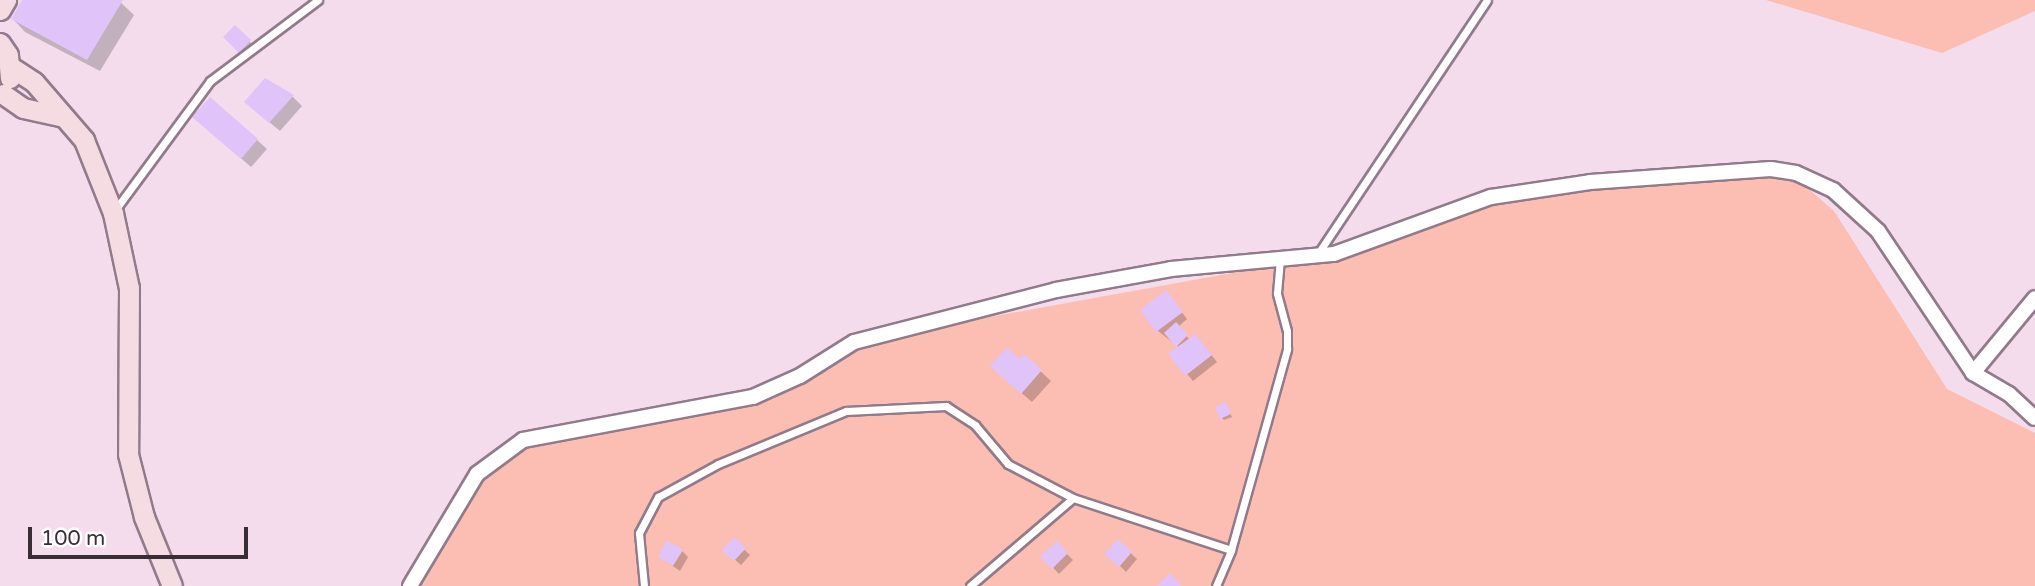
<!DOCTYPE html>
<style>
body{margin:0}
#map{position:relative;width:2035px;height:586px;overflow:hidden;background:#f4dced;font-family:"Varela Round",sans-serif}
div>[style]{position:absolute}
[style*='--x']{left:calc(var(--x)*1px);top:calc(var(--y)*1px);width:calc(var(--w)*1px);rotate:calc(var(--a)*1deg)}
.green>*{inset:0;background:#fcbdb2}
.shadow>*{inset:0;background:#0003}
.building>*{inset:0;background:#dfc3f9}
.roads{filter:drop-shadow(2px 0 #917b8b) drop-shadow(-2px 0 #917b8b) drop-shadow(0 2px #917b8b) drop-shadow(0 -2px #917b8b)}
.lane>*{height:7px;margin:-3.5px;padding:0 3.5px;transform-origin:3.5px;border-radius:3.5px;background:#fff}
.street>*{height:14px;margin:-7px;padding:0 7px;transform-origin:7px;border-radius:7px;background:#fff}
.secondary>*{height:19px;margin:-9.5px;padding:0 9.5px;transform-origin:9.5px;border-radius:9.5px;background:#f5dce3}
span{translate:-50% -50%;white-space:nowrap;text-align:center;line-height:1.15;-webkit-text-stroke:5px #fff;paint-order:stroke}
.scale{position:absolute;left:28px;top:527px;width:220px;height:32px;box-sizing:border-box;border:4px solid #372e35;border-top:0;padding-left:9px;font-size:21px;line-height:24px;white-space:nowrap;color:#372e35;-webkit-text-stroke:5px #fff;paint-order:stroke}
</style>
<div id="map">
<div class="green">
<i style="clip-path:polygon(1766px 0,2035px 0,2035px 11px,1942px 53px)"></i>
<i style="clip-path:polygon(1789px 172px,1834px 211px,1947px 389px,2035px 433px,2035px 586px,419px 586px,472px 493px,518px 443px,773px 399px,863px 340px,1314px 258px,1462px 203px)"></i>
</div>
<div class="shadow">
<i style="clip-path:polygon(24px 0,118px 0,134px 15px,100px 71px,25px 32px,13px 19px)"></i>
<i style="clip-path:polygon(235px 27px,256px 48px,246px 58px,225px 37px)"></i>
<i style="clip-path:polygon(292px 96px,302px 106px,280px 131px,256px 111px)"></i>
<i style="clip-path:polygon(204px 126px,257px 140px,267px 149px,251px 167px)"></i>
<i style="clip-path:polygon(1172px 299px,1187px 319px,1178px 327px,1190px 340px,1201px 342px,1217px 362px,1193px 381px,1171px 355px,1180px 348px,1158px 331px)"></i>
<i style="clip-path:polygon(1025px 357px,1051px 381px,1032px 402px,1002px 376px)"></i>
<i style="clip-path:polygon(1226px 404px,1232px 417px,1224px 420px,1222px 418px)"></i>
<i style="clip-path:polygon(734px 540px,750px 555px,741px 565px,724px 550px)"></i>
<i style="clip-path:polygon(1118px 541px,1137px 559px,1126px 572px,1107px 553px)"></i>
<i style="clip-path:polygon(1057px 544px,1073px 560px,1059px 574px,1043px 557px)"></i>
<i style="clip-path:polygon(682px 551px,688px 557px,680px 571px,660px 557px)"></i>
</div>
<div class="building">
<i style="clip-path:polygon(22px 0,123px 0,87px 60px,11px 19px)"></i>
<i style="clip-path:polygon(235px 25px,251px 40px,239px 53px,223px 37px)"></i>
<i style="clip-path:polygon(265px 78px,294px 95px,269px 123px,244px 102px)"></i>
<i style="clip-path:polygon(210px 97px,258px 139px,241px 159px,192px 117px)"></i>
<i style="clip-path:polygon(1166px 290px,1183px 312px,1156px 332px,1140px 310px)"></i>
<i style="clip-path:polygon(1176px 322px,1188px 335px,1176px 347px,1164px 333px)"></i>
<i style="clip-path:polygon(1195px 334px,1212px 355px,1185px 376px,1168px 354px)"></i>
<i style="clip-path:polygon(1007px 347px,1020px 359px,1024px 354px,1042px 370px,1021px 394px,990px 366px)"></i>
<i style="clip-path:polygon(1226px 402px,1231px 414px,1220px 419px,1215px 407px)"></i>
<i style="clip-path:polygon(734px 537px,746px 548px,734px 561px,722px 550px)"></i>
<i style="clip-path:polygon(1118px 539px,1132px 552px,1119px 567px,1104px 554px)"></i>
<i style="clip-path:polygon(667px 540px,683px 550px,673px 566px,658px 557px)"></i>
<i style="clip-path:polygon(1057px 541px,1068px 553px,1052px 569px,1040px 557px)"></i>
<i style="clip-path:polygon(1170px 573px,1182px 586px,1156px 586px)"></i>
</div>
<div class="roads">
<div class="lane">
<i style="--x:115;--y:210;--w:160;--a:-53.6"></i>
<i style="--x:210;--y:81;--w:135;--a:-36.9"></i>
<i style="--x:1317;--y:255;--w:306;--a:-56.3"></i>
<i style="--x:644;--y:586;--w:53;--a:-95.4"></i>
<i style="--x:639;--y:533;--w:41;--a:-62.2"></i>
<i style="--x:658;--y:497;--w:68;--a:-28.8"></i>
<i style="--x:718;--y:464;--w:139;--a:-22.5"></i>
<i style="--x:846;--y:411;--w:100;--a:-2.9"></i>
<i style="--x:946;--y:406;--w:35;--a:33"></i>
<i style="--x:975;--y:425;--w:51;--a:49.8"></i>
<i style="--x:1008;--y:464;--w:73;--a:27.6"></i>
<i style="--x:1073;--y:498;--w:166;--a:18.2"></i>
<i style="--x:970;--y:586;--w:135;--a:-40.5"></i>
<i style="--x:1216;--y:586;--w:39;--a:-67"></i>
<i style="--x:1231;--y:550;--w:209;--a:-74.4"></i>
<i style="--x:1287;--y:349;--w:18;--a:-90"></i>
<i style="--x:1287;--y:331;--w:39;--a:-105"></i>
<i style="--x:1277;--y:293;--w:33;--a:-85"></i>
</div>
<div class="street">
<i style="--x:1973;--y:373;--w:97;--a:-50.4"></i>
<i style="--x:410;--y:586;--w:131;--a:-59.1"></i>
<i style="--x:477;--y:474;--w:57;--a:-36.5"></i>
<i style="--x:523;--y:440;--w:234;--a:-10.6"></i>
<i style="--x:753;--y:397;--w:51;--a:-24.1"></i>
<i style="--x:800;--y:376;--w:64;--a:-32.2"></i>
<i style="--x:854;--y:342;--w:209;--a:-14.4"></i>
<i style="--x:1056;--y:290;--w:117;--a:-10.3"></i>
<i style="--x:1171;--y:269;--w:164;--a:-5.3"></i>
<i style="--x:1334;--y:254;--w:167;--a:-20"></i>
<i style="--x:1491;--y:197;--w:100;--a:-8.6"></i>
<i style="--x:1590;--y:182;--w:181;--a:-4.1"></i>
<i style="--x:1771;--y:169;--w:25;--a:9"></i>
<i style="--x:1796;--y:173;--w:41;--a:24.7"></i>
<i style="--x:1833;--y:190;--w:61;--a:42.3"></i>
<i style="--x:1878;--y:231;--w:171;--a:56.2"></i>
<i style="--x:1973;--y:373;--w:42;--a:30.3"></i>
<i style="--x:2009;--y:394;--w:35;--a:43"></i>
</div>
<div class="secondary">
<i style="--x:0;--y:10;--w:12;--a:-59"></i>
<i style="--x:0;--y:43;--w:14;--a:56"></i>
<i style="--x:8;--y:55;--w:23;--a:85"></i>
<i style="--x:11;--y:67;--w:27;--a:33"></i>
<i style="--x:34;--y:82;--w:77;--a:49.2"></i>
<i style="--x:84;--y:140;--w:79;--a:68.3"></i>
<i style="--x:113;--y:213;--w:77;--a:78"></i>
<i style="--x:129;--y:288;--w:166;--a:90.3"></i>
<i style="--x:128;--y:454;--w:65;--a:75.7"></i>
<i style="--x:144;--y:517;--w:74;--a:67.9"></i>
<i style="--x:3;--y:94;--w:24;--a:35"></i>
<i style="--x:23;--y:108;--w:42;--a:12.4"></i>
</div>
</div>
<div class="scale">100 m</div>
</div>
